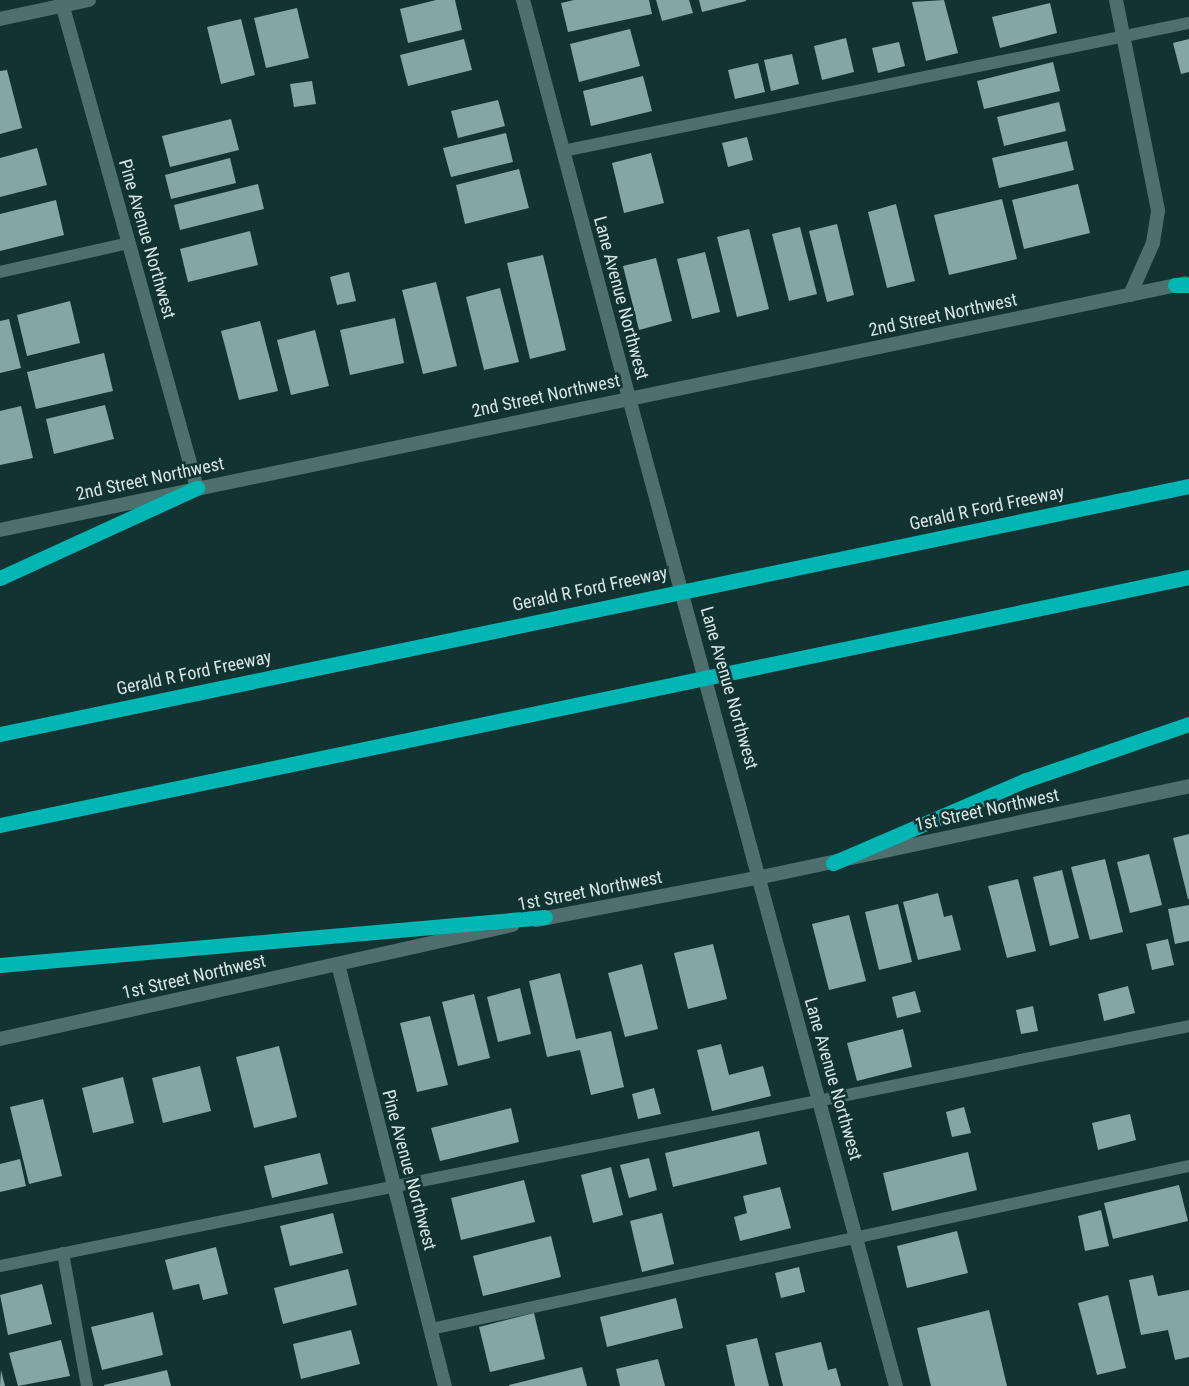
<!DOCTYPE html>
<style>
body{margin:0}
#map{position:relative;width:1189px;height:1386px;overflow:hidden;background:#123332;font-family:"Roboto Condensed",sans-serif}
div>[style]{position:absolute}
[style*='--x']{left:calc(var(--x)*1px);top:calc(var(--y)*1px);width:calc(var(--w)*1px);rotate:calc(var(--a)*1deg)}
.building>*{inset:0;background:#84a6a4}
.service>*{height:12px;margin:-6px;padding:0 6px;transform-origin:6px;border-radius:6px;background:#4e6f6e}
.minor>*{height:14px;margin:-7px;padding:0 7px;transform-origin:7px;border-radius:7px;background:#4e6f6e}
.tertiary>*{height:14px;margin:-7px;padding:0 7px;transform-origin:7px;border-radius:7px;background:#4e6f6e}
.motorway>*{height:15px;margin:-7.5px;padding:0 7.5px;transform-origin:7.5px;border-radius:7.5px;background:#02b6b3}
span{translate:-50% -50%;white-space:nowrap;text-align:center;line-height:1.15;-webkit-text-stroke:5px #123332;paint-order:stroke}
.street-label{font-size:18px;color:#d5e6e5}
</style>
<div id="map">
<div class="building">
<i style="clip-path:polygon(436px 0,455px 0,462px 30px,408px 43px,400px 9px)"></i>
<i style="clip-path:polygon(574px 0,649px 0,652px 14px,568px 32px,561px 3px)"></i>
<i style="clip-path:polygon(656px 0,689px 0,693px 13px,662px 21px)"></i>
<i style="clip-path:polygon(699px 0,746px 0,746px 1px,702px 12px)"></i>
<i style="clip-path:polygon(944px 0,958px 53px,926px 61px,912px 2px)"></i>
<i style="clip-path:polygon(1050px 3px,1057px 33px,1000px 48px,992px 17px)"></i>
<i style="clip-path:polygon(297px 8px,309px 58px,266px 68px,254px 18px)"></i>
<i style="clip-path:polygon(241px 19px,255px 75px,221px 84px,207px 27px)"></i>
<i style="clip-path:polygon(630px 29px,640px 66px,579px 82px,570px 44px)"></i>
<i style="clip-path:polygon(846px 38px,854px 72px,822px 80px,814px 46px)"></i>
<i style="clip-path:polygon(464px 39px,472px 70px,408px 86px,400px 55px)"></i>
<i style="clip-path:polygon(1189px 39px,1189px 72px,1181px 74px,1173px 43px)"></i>
<i style="clip-path:polygon(899px 42px,905px 66px,878px 73px,872px 48px)"></i>
<i style="clip-path:polygon(792px 54px,799px 84px,771px 91px,764px 60px)"></i>
<i style="clip-path:polygon(1053px 62px,1060px 91px,984px 109px,977px 81px)"></i>
<i style="clip-path:polygon(758px 63px,765px 92px,735px 99px,728px 70px)"></i>
<i style="clip-path:polygon(7px 70px,22px 128px,0 134px,0 71px)"></i>
<i style="clip-path:polygon(643px 76px,652px 111px,591px 126px,583px 91px)"></i>
<i style="clip-path:polygon(312px 81px,316px 104px,294px 107px,290px 84px)"></i>
<i style="clip-path:polygon(498px 100px,505px 126px,458px 138px,451px 111px)"></i>
<i style="clip-path:polygon(1059px 102px,1066px 131px,1004px 146px,997px 117px)"></i>
<i style="clip-path:polygon(231px 119px,239px 150px,170px 167px,162px 136px)"></i>
<i style="clip-path:polygon(506px 133px,513px 162px,451px 177px,443px 148px)"></i>
<i style="clip-path:polygon(747px 137px,753px 160px,728px 167px,722px 143px)"></i>
<i style="clip-path:polygon(1067px 141px,1074px 170px,999px 188px,992px 158px)"></i>
<i style="clip-path:polygon(37px 148px,47px 185px,0 197px,0 158px)"></i>
<i style="clip-path:polygon(651px 153px,664px 203px,624px 213px,612px 163px)"></i>
<i style="clip-path:polygon(230px 158px,236px 183px,171px 199px,165px 175px)"></i>
<i style="clip-path:polygon(519px 169px,529px 208px,465px 224px,456px 185px)"></i>
<i style="clip-path:polygon(258px 184px,264px 209px,180px 230px,174px 205px)"></i>
<i style="clip-path:polygon(1078px 184px,1090px 233px,1024px 249px,1012px 200px)"></i>
<i style="clip-path:polygon(1002px 199px,1017px 259px,949px 275px,934px 215px)"></i>
<i style="clip-path:polygon(56px 200px,64px 235px,0 251px,0 214px)"></i>
<i style="clip-path:polygon(896px 204px,915px 281px,887px 288px,868px 212px)"></i>
<i style="clip-path:polygon(837px 224px,854px 295px,827px 302px,809px 231px)"></i>
<i style="clip-path:polygon(800px 227px,817px 294px,789px 301px,772px 234px)"></i>
<i style="clip-path:polygon(749px 229px,769px 309px,737px 317px,717px 237px)"></i>
<i style="clip-path:polygon(250px 231px,258px 265px,188px 282px,180px 249px)"></i>
<i style="clip-path:polygon(705px 252px,720px 312px,692px 319px,677px 259px)"></i>
<i style="clip-path:polygon(543px 255px,566px 350px,530px 359px,507px 263px)"></i>
<i style="clip-path:polygon(656px 258px,672px 321px,639px 330px,623px 266px)"></i>
<i style="clip-path:polygon(349px 272px,356px 301px,337px 305px,330px 277px)"></i>
<i style="clip-path:polygon(436px 282px,457px 366px,423px 374px,402px 290px)"></i>
<i style="clip-path:polygon(500px 288px,519px 362px,484px 370px,466px 297px)"></i>
<i style="clip-path:polygon(70px 301px,80px 343px,27px 356px,17px 315px)"></i>
<i style="clip-path:polygon(395px 318px,404px 363px,350px 375px,340px 330px)"></i>
<i style="clip-path:polygon(9px 319px,21px 368px,0 373px,0 321px)"></i>
<i style="clip-path:polygon(260px 321px,278px 391px,239px 400px,221px 331px)"></i>
<i style="clip-path:polygon(315px 330px,329px 386px,291px 395px,277px 340px)"></i>
<i style="clip-path:polygon(104px 353px,113px 391px,36px 409px,27px 372px)"></i>
<i style="clip-path:polygon(105px 405px,114px 439px,54px 454px,46px 419px)"></i>
<i style="clip-path:polygon(21px 406px,33px 458px,0 465px,0 411px)"></i>
<i style="clip-path:polygon(1189px 834px,1189px 899px,1188px 899px,1173px 838px)"></i>
<i style="clip-path:polygon(1149px 854px,1162px 905px,1130px 913px,1117px 862px)"></i>
<i style="clip-path:polygon(1105px 859px,1123px 932px,1090px 940px,1071px 867px)"></i>
<i style="clip-path:polygon(1062px 870px,1079px 938px,1050px 946px,1033px 877px)"></i>
<i style="clip-path:polygon(1018px 879px,1036px 951px,1007px 958px,988px 886px)"></i>
<i style="clip-path:polygon(938px 893px,944px 917px,952px 915px,961px 950px,918px 960px,903px 902px)"></i>
<i style="clip-path:polygon(898px 904px,912px 962px,879px 970px,865px 912px)"></i>
<i style="clip-path:polygon(1189px 905px,1189px 941px,1175px 944px,1168px 909px)"></i>
<i style="clip-path:polygon(849px 915px,866px 981px,829px 990px,812px 924px)"></i>
<i style="clip-path:polygon(1168px 939px,1174px 965px,1152px 970px,1146px 944px)"></i>
<i style="clip-path:polygon(713px 944px,727px 999px,688px 1009px,674px 953px)"></i>
<i style="clip-path:polygon(642px 964px,658px 1029px,625px 1037px,608px 973px)"></i>
<i style="clip-path:polygon(560px 973px,576px 1039px,611px 1031px,624px 1087px,591px 1095px,580px 1050px,547px 1057px,529px 981px)"></i>
<i style="clip-path:polygon(1128px 986px,1135px 1013px,1104px 1021px,1098px 994px)"></i>
<i style="clip-path:polygon(520px 988px,531px 1034px,498px 1042px,487px 997px)"></i>
<i style="clip-path:polygon(915px 991px,921px 1012px,897px 1018px,892px 997px)"></i>
<i style="clip-path:polygon(474px 994px,490px 1058px,458px 1066px,442px 1002px)"></i>
<i style="clip-path:polygon(1033px 1006px,1038px 1031px,1021px 1034px,1016px 1010px)"></i>
<i style="clip-path:polygon(430px 1016px,448px 1085px,417px 1092px,400px 1023px)"></i>
<i style="clip-path:polygon(903px 1029px,912px 1067px,857px 1081px,847px 1043px)"></i>
<i style="clip-path:polygon(721px 1044px,729px 1075px,763px 1066px,771px 1096px,712px 1111px,697px 1050px)"></i>
<i style="clip-path:polygon(279px 1046px,297px 1117px,254px 1128px,236px 1057px)"></i>
<i style="clip-path:polygon(200px 1066px,211px 1111px,163px 1123px,152px 1078px)"></i>
<i style="clip-path:polygon(123px 1077px,134px 1123px,93px 1133px,82px 1088px)"></i>
<i style="clip-path:polygon(654px 1088px,661px 1114px,638px 1119px,632px 1094px)"></i>
<i style="clip-path:polygon(43px 1099px,62px 1176px,29px 1184px,10px 1107px)"></i>
<i style="clip-path:polygon(964px 1107px,971px 1133px,952px 1137px,946px 1112px)"></i>
<i style="clip-path:polygon(511px 1108px,519px 1142px,440px 1161px,431px 1128px)"></i>
<i style="clip-path:polygon(1130px 1114px,1136px 1140px,1098px 1150px,1092px 1123px)"></i>
<i style="clip-path:polygon(759px 1131px,767px 1164px,673px 1187px,665px 1153px)"></i>
<i style="clip-path:polygon(968px 1152px,977px 1190px,892px 1211px,883px 1173px)"></i>
<i style="clip-path:polygon(320px 1153px,328px 1184px,272px 1198px,264px 1166px)"></i>
<i style="clip-path:polygon(649px 1158px,657px 1190px,629px 1198px,620px 1165px)"></i>
<i style="clip-path:polygon(20px 1159px,26px 1186px,0 1192px,0 1164px)"></i>
<i style="clip-path:polygon(611px 1167px,623px 1215px,593px 1223px,581px 1175px)"></i>
<i style="clip-path:polygon(524px 1180px,535px 1222px,461px 1240px,451px 1198px)"></i>
<i style="clip-path:polygon(1179px 1185px,1188px 1221px,1113px 1239px,1104px 1203px)"></i>
<i style="clip-path:polygon(780px 1187px,791px 1228px,740px 1241px,734px 1217px,747px 1213px,743px 1196px)"></i>
<i style="clip-path:polygon(1101px 1210px,1109px 1246px,1085px 1251px,1078px 1216px)"></i>
<i style="clip-path:polygon(333px 1213px,343px 1253px,290px 1266px,280px 1226px)"></i>
<i style="clip-path:polygon(662px 1213px,674px 1264px,642px 1272px,630px 1221px)"></i>
<i style="clip-path:polygon(957px 1231px,968px 1273px,907px 1288px,897px 1246px)"></i>
<i style="clip-path:polygon(551px 1236px,561px 1277px,483px 1296px,473px 1256px)"></i>
<i style="clip-path:polygon(216px 1247px,228px 1294px,203px 1300px,199px 1284px,173px 1290px,165px 1260px)"></i>
<i style="clip-path:polygon(799px 1267px,805px 1292px,781px 1298px,775px 1273px)"></i>
<i style="clip-path:polygon(348px 1269px,357px 1305px,283px 1324px,274px 1288px)"></i>
<i style="clip-path:polygon(1153px 1275px,1158px 1296px,1189px 1290px,1189px 1357px,1175px 1360px,1168px 1330px,1141px 1335px,1129px 1280px)"></i>
<i style="clip-path:polygon(42px 1284px,52px 1324px,8px 1335px,0 1295px)"></i>
<i style="clip-path:polygon(1108px 1295px,1126px 1368px,1097px 1375px,1078px 1303px)"></i>
<i style="clip-path:polygon(676px 1298px,683px 1328px,607px 1347px,600px 1317px)"></i>
<i style="clip-path:polygon(989px 1310px,1007px 1386px,931px 1386px,917px 1328px)"></i>
<i style="clip-path:polygon(153px 1312px,163px 1355px,102px 1370px,91px 1327px)"></i>
<i style="clip-path:polygon(534px 1313px,545px 1359px,490px 1372px,479px 1327px)"></i>
<i style="clip-path:polygon(351px 1330px,360px 1364px,301px 1379px,293px 1344px)"></i>
<i style="clip-path:polygon(757px 1338px,769px 1386px,735px 1386px,726px 1345px)"></i>
<i style="clip-path:polygon(61px 1340px,70px 1376px,18px 1386px,9px 1353px)"></i>
<i style="clip-path:polygon(821px 1342px,828px 1370px,836px 1368px,841px 1386px,783px 1386px,775px 1353px)"></i>
<i style="clip-path:polygon(658px 1359px,665px 1386px,620px 1386px,616px 1369px)"></i>
<i style="clip-path:polygon(582px 1367px,587px 1386px,509px 1386px,509px 1385px)"></i>
<i style="clip-path:polygon(1px 1370px,5px 1386px,0 1386px)"></i>
<i style="clip-path:polygon(167px 1370px,171px 1386px,104px 1386px,104px 1385px)"></i>
</div>
<div class="service">
<i style="--x:563;--y:151;--w:639;--a:-11.56"></i>
<i style="--x:0;--y:272;--w:132;--a:-12.7"></i>
<i style="--x:63;--y:1253;--w:135;--a:79.8"></i>
<i style="--x:0;--y:1266;--w:1213;--a:-11.41"></i>
<i style="--x:431;--y:1329;--w:775;--a:-12.14"></i>
</div>
<div class="minor">
<i style="--x:61;--y:0;--w:507;--a:74.43"></i>
<i style="--x:523;--y:0;--w:412;--a:75.1"></i>
<i style="--x:1116;--y:0;--w:215;--a:78.7"></i>
<i style="--x:1158;--y:211;--w:32;--a:99"></i>
<i style="--x:1153;--y:243;--w:57;--a:113.9"></i>
<i style="--x:0;--y:19;--w:91;--a:-12.1"></i>
<i style="--x:338;--y:964;--w:435;--a:75.8"></i>
</div>
<div class="tertiary">
<i style="--x:629;--y:398;--w:1023;--a:74.88"></i>
<i style="--x:0;--y:530;--w:1211;--a:-11.76"></i>
<i style="--x:536;--y:920;--w:230;--a:-10.8"></i>
<i style="--x:762;--y:877;--w:437;--a:-12"></i>
<i style="--x:0;--y:1039;--w:525;--a:-12.55"></i>
</div>
<div class="motorway">
<i style="--x:1175;--y:285;--w:14;--a:0"></i>
<i style="--x:0;--y:578;--w:217;--a:-24.6"></i>
<i style="--x:0;--y:734;--w:1215;--a:-11.78"></i>
<i style="--x:0;--y:825;--w:1215;--a:-11.78"></i>
<i style="--x:833;--y:863;--w:210;--a:-23.3"></i>
<i style="--x:1026;--y:780;--w:172;--a:-19"></i>
<i style="--x:0;--y:965;--w:547;--a:-5.03"></i>
</div>
<div class="street-label">
<span style="left:147px;top:239px;rotate:74deg">Pine Avenue Northwest</span>
<span style="left:621px;top:298px;rotate:75deg">Lane Avenue Northwest</span>
<span style="left:943px;top:315px;rotate:-12deg">2nd Street Northwest</span>
<span style="left:546px;top:396px;rotate:-12deg">2nd Street Northwest</span>
<span style="left:150px;top:479px;rotate:-12deg">2nd Street Northwest</span>
<span style="left:987px;top:508px;rotate:-12deg">Gerald R Ford Freeway</span>
<span style="left:590px;top:589px;rotate:-12deg">Gerald R Ford Freeway</span>
<span style="left:194px;top:673px;rotate:-12deg">Gerald R Ford Freeway</span>
<span style="left:729px;top:688px;rotate:74deg">Lane Avenue Northwest</span>
<span style="left:987px;top:810px;rotate:-12deg">1st Street Northwest</span>
<span style="left:590px;top:891px;rotate:-11deg">1st Street Northwest</span>
<span style="left:194px;top:977px;rotate:-13deg">1st Street Northwest</span>
<span style="left:833px;top:1079px;rotate:74deg">Lane Avenue Northwest</span>
<span style="left:409px;top:1170px;rotate:75deg">Pine Avenue Northwest</span>
</div>
</div>
